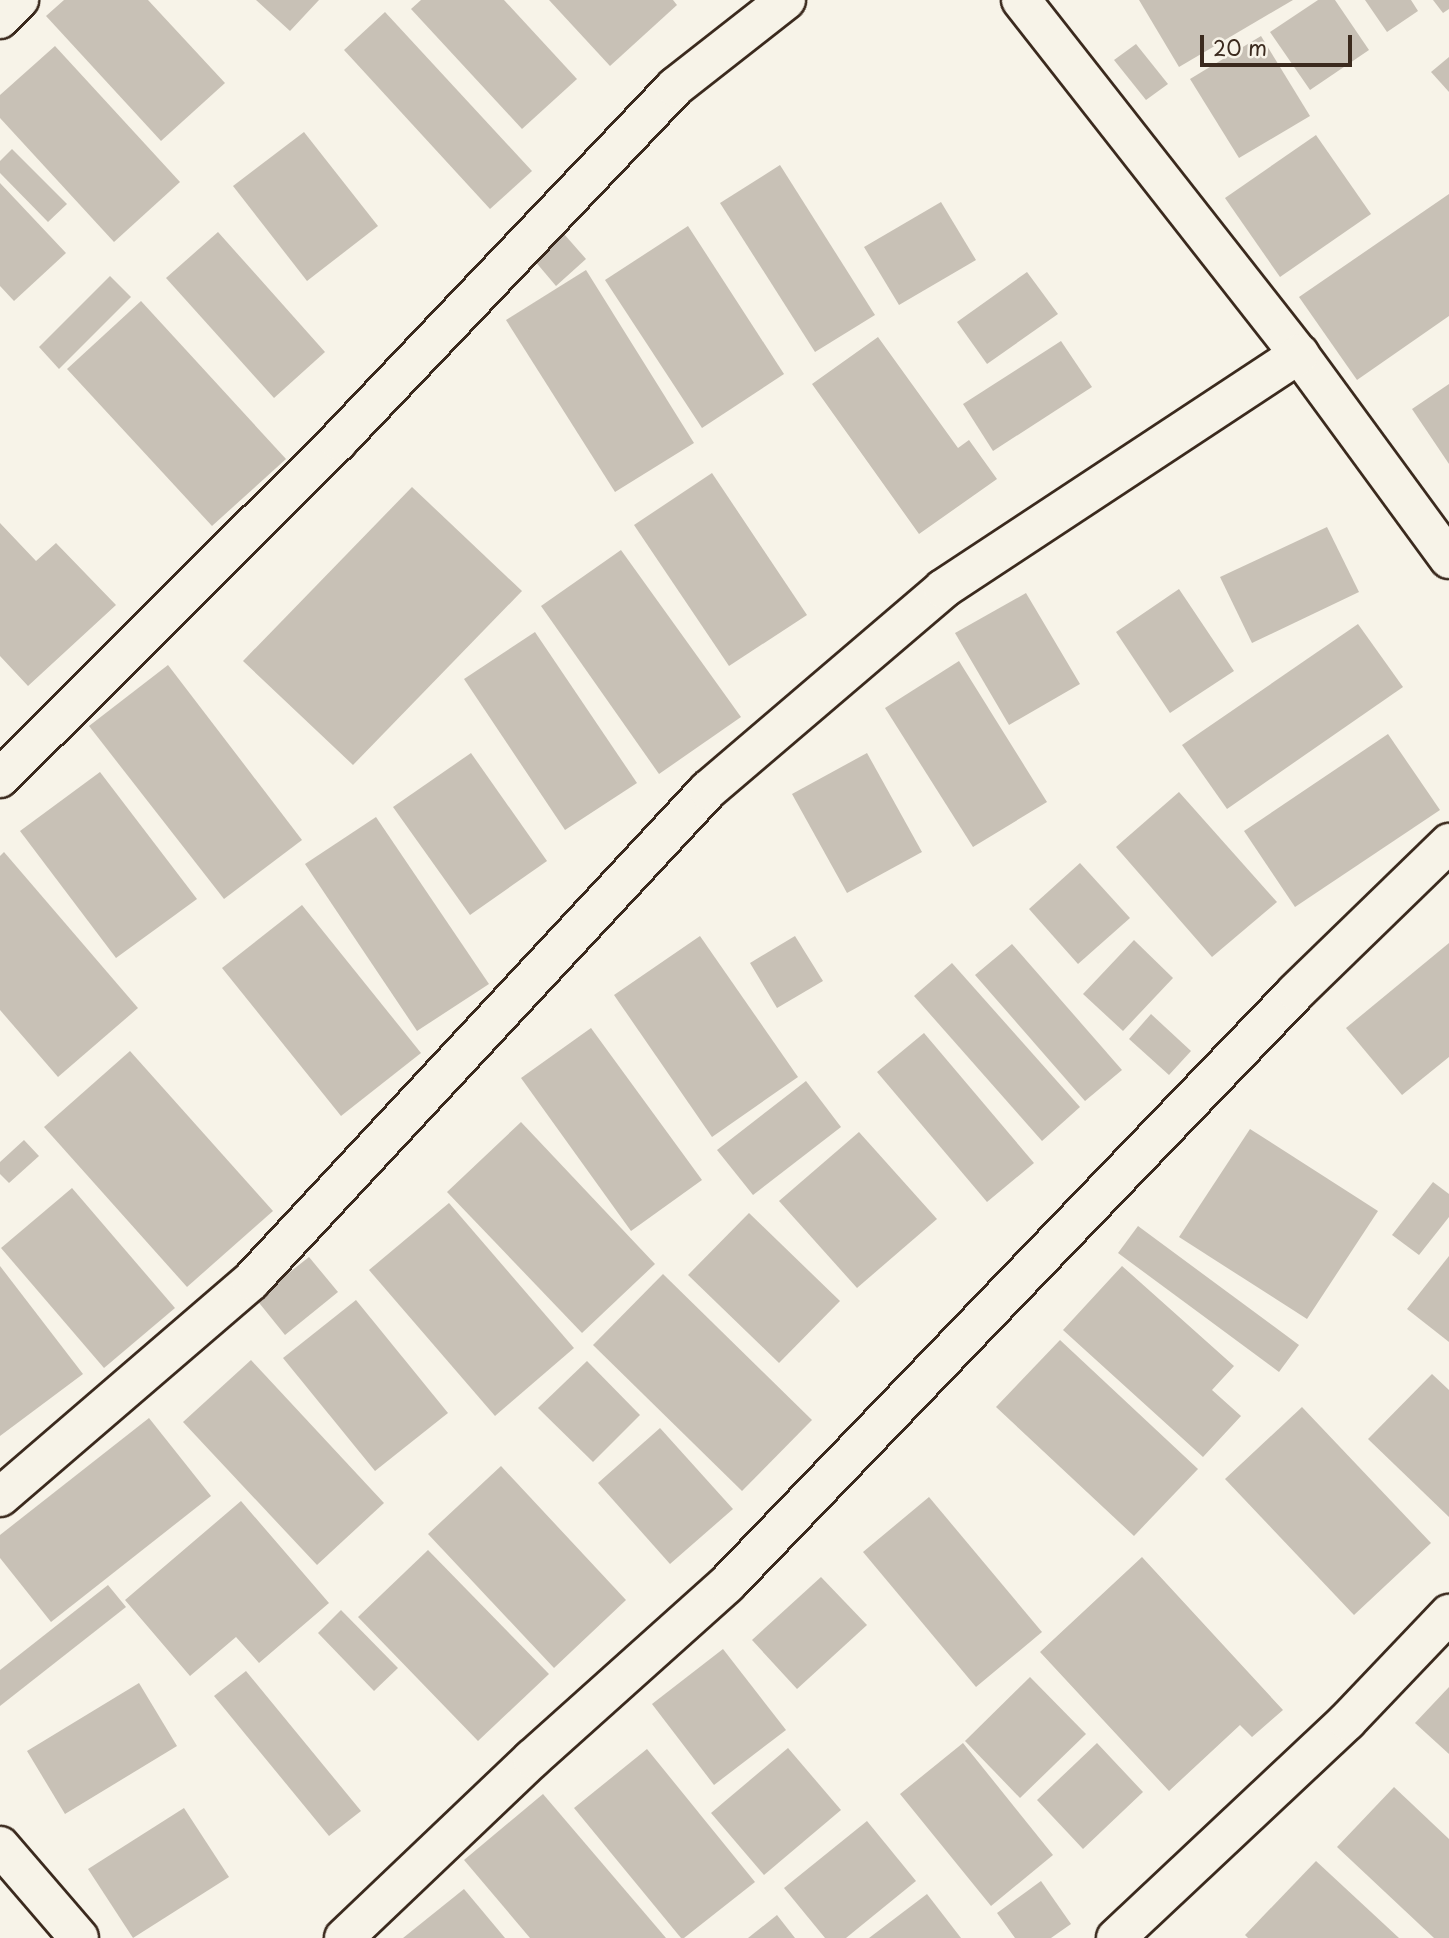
<!DOCTYPE html>
<style>
body{margin:0}
#map{position:relative;width:1449px;height:1938px;overflow:hidden;background:#f7f3e8;font-family:"Playpen Sans",sans-serif}
div>[style]{position:absolute}
[style*='--x']{left:calc(var(--x)*1px);top:calc(var(--y)*1px);width:calc(var(--w)*1px);rotate:calc(var(--a)*1deg)}
.building>*{inset:0;background:#c8c1b6}
.roads{filter:drop-shadow(2px 0 #3b2a1e) drop-shadow(-2px 0 #3b2a1e) drop-shadow(0 2px #3b2a1e) drop-shadow(0 -2px #3b2a1e)}
.minor>*{height:38px;margin:-19px;padding:0 19px;transform-origin:19px;border-radius:19px;background:#f7f3e8}
span{translate:-50% -50%;white-space:nowrap;text-align:center;line-height:1.15;-webkit-text-stroke:7px #f7f3e8;paint-order:stroke}
.scale{position:absolute;left:1200px;top:35px;width:152px;height:32px;box-sizing:border-box;border:4px solid #3b2a1e;border-top:0;padding-left:9px;font-size:21px;line-height:24px;white-space:nowrap;color:#3b2a1e;-webkit-text-stroke:5px #f7f3e8;paint-order:stroke}
</style>
<div id="map">
<div class="building">
<i style="clip-path:polygon(64px 0,148px 0,225px 83px,161px 141px,46px 16px)"></i>
<i style="clip-path:polygon(256px 0,319px 0,290px 31px)"></i>
<i style="clip-path:polygon(421px 0,504px 0,577px 79px,522px 129px,411px 9px)"></i>
<i style="clip-path:polygon(549px 0,673px 0,677px 5px,610px 66px)"></i>
<i style="clip-path:polygon(1139px 0,1293px 0,1179px 67px)"></i>
<i style="clip-path:polygon(1318px 0,1335px 0,1369px 50px,1310px 90px,1270px 32px)"></i>
<i style="clip-path:polygon(1365px 0,1411px 0,1418px 11px,1387px 32px)"></i>
<i style="clip-path:polygon(1433px 0,1449px 0,1449px 9px,1443px 13px)"></i>
<i style="clip-path:polygon(385px 12px,532px 171px,490px 209px,344px 50px)"></i>
<i style="clip-path:polygon(1261px 36px,1310px 116px,1239px 158px,1190px 79px)"></i>
<i style="clip-path:polygon(1136px 44px,1168px 84px,1146px 100px,1114px 60px)"></i>
<i style="clip-path:polygon(55px 46px,180px 182px,114px 242px,0 118px,0 95px)"></i>
<i style="clip-path:polygon(1449px 57px,1449px 92px,1431px 72px)"></i>
<i style="clip-path:polygon(304px 132px,378px 226px,307px 281px,233px 186px)"></i>
<i style="clip-path:polygon(1316px 135px,1371px 214px,1280px 277px,1225px 198px)"></i>
<i style="clip-path:polygon(12px 149px,67px 204px,48px 222px,0 173px,0 161px)"></i>
<i style="clip-path:polygon(780px 165px,875px 315px,815px 352px,720px 203px)"></i>
<i style="clip-path:polygon(0 183px,66px 253px,14px 301px,0 286px)"></i>
<i style="clip-path:polygon(1449px 194px,1449px 316px,1357px 380px,1299px 297px)"></i>
<i style="clip-path:polygon(941px 202px,976px 260px,899px 305px,864px 247px)"></i>
<i style="clip-path:polygon(688px 226px,784px 374px,702px 428px,605px 280px)"></i>
<i style="clip-path:polygon(218px 232px,325px 352px,274px 398px,166px 278px)"></i>
<i style="clip-path:polygon(564px 234px,586px 259px,556px 286px,534px 260px)"></i>
<i style="clip-path:polygon(586px 270px,694px 443px,615px 492px,506px 320px)"></i>
<i style="clip-path:polygon(1027px 272px,1058px 314px,987px 364px,957px 322px)"></i>
<i style="clip-path:polygon(110px 276px,131px 297px,59px 369px,39px 347px)"></i>
<i style="clip-path:polygon(141px 301px,286px 459px,212px 526px,67px 369px)"></i>
<i style="clip-path:polygon(878px 337px,958px 448px,969px 440px,997px 479px,919px 534px,812px 384px)"></i>
<i style="clip-path:polygon(1061px 341px,1092px 387px,993px 451px,963px 404px)"></i>
<i style="clip-path:polygon(1449px 384px,1449px 464px,1412px 409px)"></i>
<i style="clip-path:polygon(712px 473px,807px 615px,729px 666px,634px 525px)"></i>
<i style="clip-path:polygon(412px 487px,522px 591px,353px 765px,243px 661px)"></i>
<i style="clip-path:polygon(0 523px,36px 561px,56px 543px,116px 605px,28px 686px,0 656px)"></i>
<i style="clip-path:polygon(1327px 527px,1359px 592px,1252px 643px,1220px 577px)"></i>
<i style="clip-path:polygon(621px 550px,741px 717px,659px 774px,541px 606px)"></i>
<i style="clip-path:polygon(1179px 589px,1234px 671px,1170px 713px,1116px 632px)"></i>
<i style="clip-path:polygon(1026px 593px,1080px 684px,1009px 725px,955px 633px)"></i>
<i style="clip-path:polygon(1358px 624px,1403px 687px,1227px 809px,1182px 745px)"></i>
<i style="clip-path:polygon(535px 632px,637px 783px,565px 830px,464px 679px)"></i>
<i style="clip-path:polygon(959px 661px,1047px 802px,973px 847px,885px 708px)"></i>
<i style="clip-path:polygon(168px 665px,302px 840px,224px 899px,89px 726px)"></i>
<i style="clip-path:polygon(1388px 734px,1440px 810px,1295px 907px,1244px 831px)"></i>
<i style="clip-path:polygon(471px 753px,547px 861px,470px 915px,393px 807px)"></i>
<i style="clip-path:polygon(867px 753px,922px 852px,847px 893px,792px 794px)"></i>
<i style="clip-path:polygon(100px 772px,197px 899px,116px 958px,20px 831px)"></i>
<i style="clip-path:polygon(1179px 792px,1277px 902px,1212px 957px,1116px 847px)"></i>
<i style="clip-path:polygon(376px 817px,489px 984px,417px 1031px,305px 864px)"></i>
<i style="clip-path:polygon(4px 852px,138px 1008px,58px 1077px,0 1010px,0 856px)"></i>
<i style="clip-path:polygon(1080px 863px,1130px 918px,1078px 964px,1029px 909px)"></i>
<i style="clip-path:polygon(302px 905px,421px 1053px,341px 1116px,222px 968px)"></i>
<i style="clip-path:polygon(700px 936px,798px 1077px,712px 1137px,614px 995px)"></i>
<i style="clip-path:polygon(795px 936px,823px 981px,777px 1008px,750px 963px)"></i>
<i style="clip-path:polygon(1134px 940px,1173px 978px,1123px 1031px,1083px 994px)"></i>
<i style="clip-path:polygon(1449px 943px,1449px 1057px,1402px 1095px,1346px 1028px)"></i>
<i style="clip-path:polygon(1012px 944px,1122px 1070px,1085px 1101px,975px 975px)"></i>
<i style="clip-path:polygon(952px 963px,1080px 1107px,1042px 1141px,914px 996px)"></i>
<i style="clip-path:polygon(1151px 1014px,1191px 1051px,1169px 1075px,1129px 1039px)"></i>
<i style="clip-path:polygon(591px 1028px,702px 1180px,631px 1231px,521px 1078px)"></i>
<i style="clip-path:polygon(924px 1033px,1034px 1163px,987px 1202px,877px 1072px)"></i>
<i style="clip-path:polygon(130px 1051px,273px 1211px,187px 1287px,44px 1127px)"></i>
<i style="clip-path:polygon(806px 1081px,841px 1127px,753px 1195px,717px 1150px)"></i>
<i style="clip-path:polygon(521px 1122px,655px 1264px,582px 1333px,447px 1192px)"></i>
<i style="clip-path:polygon(1250px 1129px,1378px 1211px,1307px 1319px,1179px 1237px)"></i>
<i style="clip-path:polygon(859px 1132px,937px 1219px,857px 1288px,779px 1201px)"></i>
<i style="clip-path:polygon(24px 1140px,39px 1156px,9px 1183px,0 1174px,0 1162px)"></i>
<i style="clip-path:polygon(1433px 1182px,1449px 1194px,1449px 1217px,1419px 1255px,1392px 1235px)"></i>
<i style="clip-path:polygon(72px 1188px,175px 1308px,104px 1368px,1px 1248px)"></i>
<i style="clip-path:polygon(449px 1203px,574px 1348px,495px 1416px,369px 1270px)"></i>
<i style="clip-path:polygon(749px 1213px,840px 1301px,779px 1363px,688px 1275px)"></i>
<i style="clip-path:polygon(1138px 1226px,1299px 1345px,1279px 1372px,1118px 1253px)"></i>
<i style="clip-path:polygon(1449px 1256px,1449px 1342px,1407px 1309px)"></i>
<i style="clip-path:polygon(309px 1257px,338px 1292px,285px 1335px,256px 1299px)"></i>
<i style="clip-path:polygon(0 1266px,83px 1374px,0 1436px)"></i>
<i style="clip-path:polygon(1122px 1266px,1234px 1366px,1212px 1390px,1241px 1416px,1203px 1457px,1063px 1330px)"></i>
<i style="clip-path:polygon(663px 1274px,812px 1420px,742px 1491px,593px 1345px)"></i>
<i style="clip-path:polygon(356px 1300px,448px 1413px,375px 1471px,283px 1358px)"></i>
<i style="clip-path:polygon(1060px 1340px,1198px 1469px,1134px 1536px,996px 1407px)"></i>
<i style="clip-path:polygon(251px 1360px,384px 1503px,317px 1565px,183px 1422px)"></i>
<i style="clip-path:polygon(587px 1361px,640px 1415px,593px 1462px,538px 1408px)"></i>
<i style="clip-path:polygon(1432px 1374px,1449px 1390px,1449px 1517px,1368px 1439px)"></i>
<i style="clip-path:polygon(1302px 1407px,1431px 1543px,1354px 1615px,1225px 1479px)"></i>
<i style="clip-path:polygon(149px 1418px,211px 1496px,51px 1622px,0 1558px,0 1535px)"></i>
<i style="clip-path:polygon(660px 1428px,733px 1509px,670px 1564px,598px 1483px)"></i>
<i style="clip-path:polygon(501px 1466px,626px 1600px,554px 1668px,428px 1534px)"></i>
<i style="clip-path:polygon(929px 1497px,1042px 1632px,976px 1687px,863px 1552px)"></i>
<i style="clip-path:polygon(241px 1501px,329px 1603px,259px 1663px,236px 1637px,190px 1676px,125px 1600px)"></i>
<i style="clip-path:polygon(428px 1550px,549px 1674px,478px 1741px,358px 1617px)"></i>
<i style="clip-path:polygon(1142px 1557px,1283px 1710px,1252px 1737px,1240px 1725px,1169px 1791px,1040px 1652px)"></i>
<i style="clip-path:polygon(821px 1577px,867px 1625px,797px 1689px,752px 1640px)"></i>
<i style="clip-path:polygon(108px 1585px,126px 1607px,0 1706px,0 1670px)"></i>
<i style="clip-path:polygon(341px 1610px,398px 1668px,374px 1691px,318px 1633px)"></i>
<i style="clip-path:polygon(723px 1649px,786px 1730px,714px 1785px,652px 1704px)"></i>
<i style="clip-path:polygon(246px 1671px,361px 1811px,329px 1836px,214px 1696px)"></i>
<i style="clip-path:polygon(1030px 1677px,1086px 1734px,1020px 1798px,965px 1741px)"></i>
<i style="clip-path:polygon(139px 1683px,177px 1746px,65px 1814px,27px 1751px)"></i>
<i style="clip-path:polygon(1449px 1687px,1449px 1754px,1415px 1723px)"></i>
<i style="clip-path:polygon(963px 1743px,1053px 1855px,991px 1906px,900px 1794px)"></i>
<i style="clip-path:polygon(1097px 1743px,1143px 1792px,1083px 1849px,1037px 1800px)"></i>
<i style="clip-path:polygon(788px 1748px,841px 1810px,764px 1875px,711px 1813px)"></i>
<i style="clip-path:polygon(647px 1749px,755px 1882px,684px 1938px,681px 1938px,574px 1808px)"></i>
<i style="clip-path:polygon(1394px 1787px,1449px 1839px,1449px 1938px,1434px 1938px,1337px 1847px)"></i>
<i style="clip-path:polygon(543px 1794px,666px 1938px,530px 1938px,464px 1860px)"></i>
<i style="clip-path:polygon(184px 1808px,229px 1877px,133px 1938px,88px 1869px)"></i>
<i style="clip-path:polygon(867px 1821px,916px 1881px,846px 1938px,825px 1938px,784px 1888px)"></i>
<i style="clip-path:polygon(1316px 1861px,1399px 1938px,1248px 1938px,1245px 1935px)"></i>
<i style="clip-path:polygon(1041px 1881px,1071px 1924px,1051px 1938px,1015px 1938px,997px 1913px)"></i>
<i style="clip-path:polygon(464px 1889px,505px 1938px,403px 1938px)"></i>
<i style="clip-path:polygon(927px 1894px,961px 1938px,869px 1938px)"></i>
<i style="clip-path:polygon(777px 1915px,795px 1938px,748px 1938px)"></i>
</div>
<div class="roads">
<div class="minor">
<i style="--x:1021;--y:0;--w:450;--a:51.9"></i>
<i style="--x:1299;--y:354;--w:254;--a:53.8"></i>
<i style="--x:0;--y:19;--w:27;--a:-45"></i>
<i style="--x:0;--y:778;--w:477;--a:-44.9"></i>
<i style="--x:338;--y:441;--w:489;--a:-46.4"></i>
<i style="--x:675;--y:87;--w:141;--a:-38.1"></i>
<i style="--x:0;--y:1497;--w:331;--a:-40.7"></i>
<i style="--x:251;--y:1281;--w:671;--a:-47.05"></i>
<i style="--x:708;--y:790;--w:309;--a:-40.5"></i>
<i style="--x:943;--y:589;--w:427;--a:-33.4"></i>
<i style="--x:0;--y:1846;--w:121;--a:49.3"></i>
<i style="--x:344;--y:1938;--w:260;--a:-43.6"></i>
<i style="--x:532;--y:1759;--w:262;--a:-41.9"></i>
<i style="--x:727;--y:1584;--w:821;--a:-46.13"></i>
<i style="--x:1296;--y:992;--w:214;--a:-44.2"></i>
<i style="--x:1116;--y:1938;--w:317;--a:-43.2"></i>
<i style="--x:1347;--y:1721;--w:148;--a:-46.4"></i>
</div>
</div>
<div class="scale">20 m</div>
</div>
